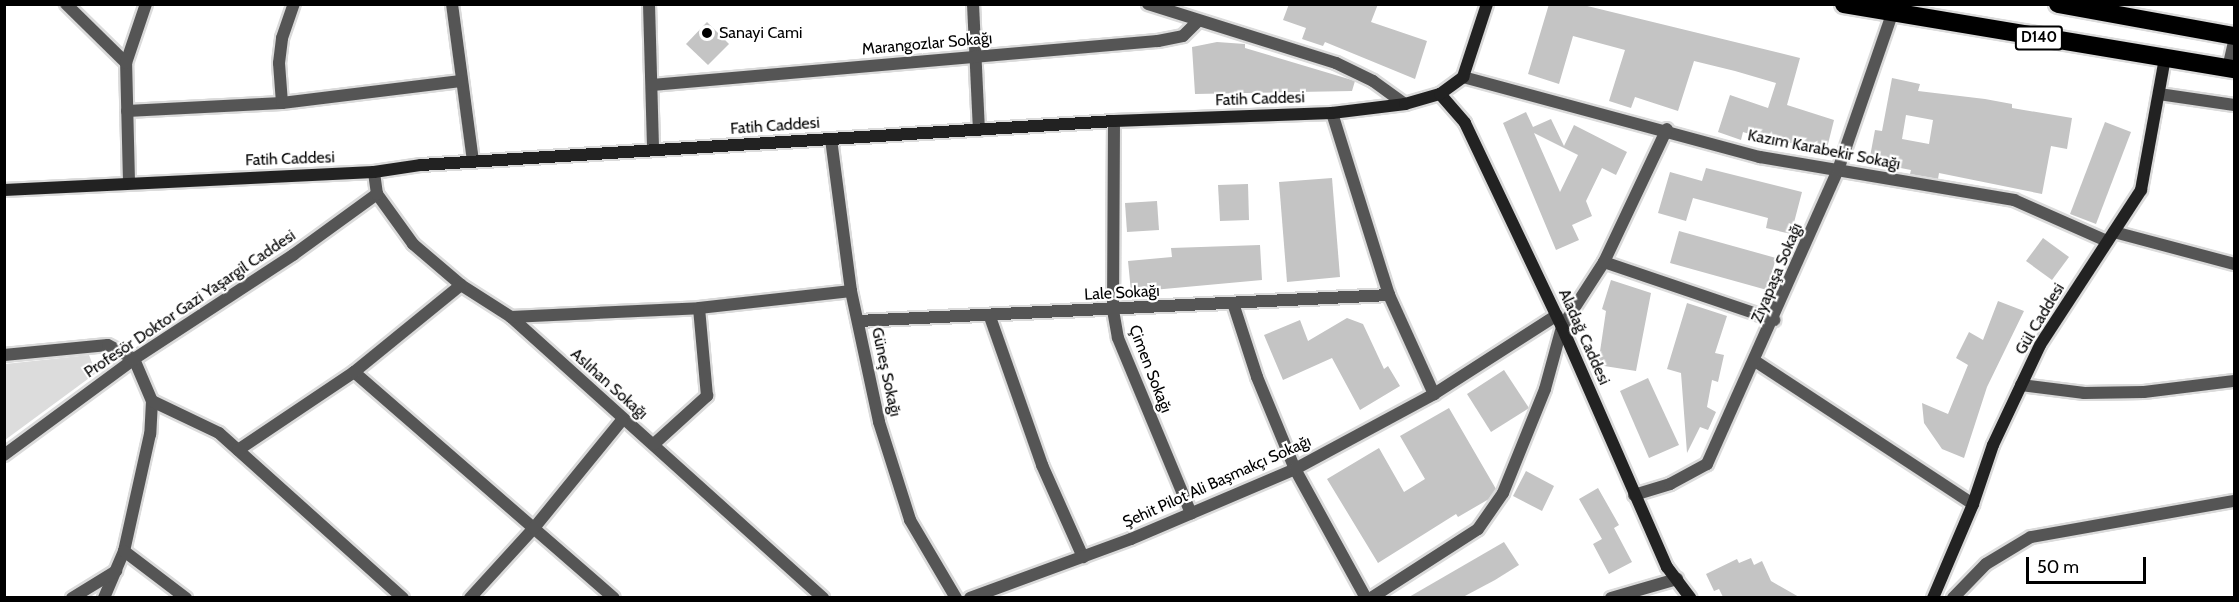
<!DOCTYPE html>
<meta charset="utf-8">
<style>
body{margin:0}
#map{position:relative;width:2239px;height:602px;overflow:hidden;background:#fff;font-family:Cabin,sans-serif}
div>[style]{position:absolute}
[style*='--x']{left:calc(var(--x)*1px);top:calc(var(--y)*1px);width:calc(var(--w)*1px);rotate:calc(var(--a)*1deg)}
.green>*{inset:0;background:#dcdcdc}
.building>*{inset:0;background:#c4c4c4}
.roads{filter:drop-shadow(2px 0 #dbdbdb) drop-shadow(-2px 0 #dbdbdb) drop-shadow(0 2px #dbdbdb) drop-shadow(0 -2px #dbdbdb)}
.street>*{height:12px;margin:-6px;padding:0 6px;transform-origin:6px;border-radius:6px;background:#555}
.secondary>*{height:12px;margin:-6px;padding:0 6px;transform-origin:6px;border-radius:6px;background:#222}
.highway>*{height:18px;margin:-9px;padding:0 9px;transform-origin:9px;border-radius:9px;background:#000}
.dots>*{width:16px;height:16px;translate:-50% -50%;box-sizing:border-box;border:3px solid #fff;border-radius:50%}
span{translate:-50% -50%;white-space:nowrap;text-align:center;line-height:1.15;-webkit-text-stroke:4.5px #fff;paint-order:stroke}
.shield-label span{padding:2px 4px;background:#fff;border:2px solid;border-radius:4px;-webkit-text-stroke-width:0}
.shield-label{font-size:15px;color:#000;font-weight:700}
.poi-label{font-size:16px;color:#000}
.left{translate:0 -50%;text-align:left}
.street-label{font-size:16px;color:#000}
.frame{position:absolute;inset:0;border:6px solid #000;pointer-events:none}
.scale{position:absolute;left:2026px;top:557px;width:120px;height:27px;box-sizing:border-box;border:3px solid #000;border-top:0;padding-left:8px;font-size:18px;line-height:21px;white-space:nowrap;color:#000;-webkit-text-stroke:4px #fff;paint-order:stroke}
</style>
<div id="map">
<div class="green">
<i style="clip-path:polygon(89px 355px,96px 373px,5px 440px,5px 364px)"></i>
</div>
<div class="building">
<i style="clip-path:polygon(1289px 4px,1378px 4px,1371px 22px,1427px 41px,1415px 79px,1325px 42px,1323px 46px,1302px 39px,1306px 28px,1283px 20px)"></i>
<i style="clip-path:polygon(1549px 4px,1579px 4px,1800px 58px,1787px 105px,1834px 120px,1826px 152px,1783px 141px,1782px 144px,1743px 132px,1741px 140px,1718px 132px,1730px 95px,1768px 108px,1776px 83px,1735px 71px,1694px 61px,1678px 111px,1635px 97px,1631px 108px,1609px 101px,1625px 50px,1573px 36px,1559px 84px,1528px 74px)"></i>
<i style="clip-path:polygon(707px 22px,729px 44px,708px 65px,686px 44px)"></i>
<i style="clip-path:polygon(1217px 42px,1245px 44px,1245px 48px,1352px 80px,1355px 81px,1352px 91px,1195px 94px,1192px 47px)"></i>
<i style="clip-path:polygon(evenodd,1892px 78px,1920px 84px,1918px 91px,1985px 99px,2012px 104px,2012px 108px,2072px 118px,2067px 149px,2051px 146px,2042px 194px,1939px 173px,1938px 179px,1910px 174px,1911px 170px,1869px 162px,1875px 130px,1882px 131px,1892px 78px,1906px 115px,1933px 120px,1929px 144px,1902px 139px,1906px 115px)"></i>
<i style="clip-path:polygon(evenodd,1526px 112px,1533px 127px,1551px 119px,1564px 146px,1574px 125px,1627px 152px,1616px 175px,1602px 168px,1586px 201px,1592px 216px,1572px 225px,1579px 240px,1556px 250px,1503px 123px,1526px 112px,1534px 133px,1578px 155px,1560px 192px,1534px 133px)"></i>
<i style="clip-path:polygon(2105px 122px,2131px 132px,2096px 224px,2070px 214px)"></i>
<i style="clip-path:polygon(1706px 168px,1802px 192px,1791px 234px,1766px 228px,1768px 218px,1693px 198px,1686px 221px,1658px 213px,1670px 172px,1702px 181px)"></i>
<i style="clip-path:polygon(1332px 178px,1340px 277px,1287px 282px,1279px 182px)"></i>
<i style="clip-path:polygon(1248px 184px,1249px 220px,1220px 221px,1218px 185px)"></i>
<i style="clip-path:polygon(1157px 201px,1159px 230px,1127px 232px,1125px 203px)"></i>
<i style="clip-path:polygon(1679px 231px,1776px 258px,1767px 290px,1670px 263px)"></i>
<i style="clip-path:polygon(2043px 238px,2069px 257px,2052px 280px,2026px 261px)"></i>
<i style="clip-path:polygon(1260px 245px,1262px 280px,1131px 292px,1128px 261px,1172px 257px,1171px 248px)"></i>
<i style="clip-path:polygon(1611px 280px,1651px 293px,1636px 371px,1598px 365px,1606px 311px,1602px 309px)"></i>
<i style="clip-path:polygon(1998px 301px,2024px 311px,1987px 387px,1964px 458px,1942px 449px,1924px 423px,1922px 403px,1948px 414px,1968px 365px,1956px 358px,1969px 332px,1983px 340px)"></i>
<i style="clip-path:polygon(1687px 303px,1727px 316px,1715px 353px,1724px 355px,1718px 382px,1712px 380px,1707px 407px,1716px 412px,1708px 430px,1700px 427px,1687px 453px,1681px 373px,1667px 369px)"></i>
<i style="clip-path:polygon(1347px 318px,1363px 324px,1384px 369px,1388px 366px,1400px 386px,1360px 410px,1332px 358px,1283px 380px,1264px 335px,1300px 320px,1308px 341px)"></i>
<i style="clip-path:polygon(1504px 370px,1529px 408px,1491px 432px,1467px 394px)"></i>
<i style="clip-path:polygon(1648px 378px,1679px 445px,1649px 458px,1620px 391px)"></i>
<i style="clip-path:polygon(1449px 408px,1496px 489px,1489px 499px,1458px 517px,1456px 514px,1378px 563px,1327px 479px,1379px 448px,1404px 492px,1425px 479px,1400px 436px)"></i>
<i style="clip-path:polygon(1526px 471px,1554px 486px,1542px 511px,1513px 496px)"></i>
<i style="clip-path:polygon(1598px 488px,1619px 525px,1614px 528px,1632px 562px,1609px 574px,1593px 544px,1602px 539px,1579px 499px)"></i>
<i style="clip-path:polygon(1504px 542px,1519px 565px,1495px 580px,1463px 597px,1409px 597px)"></i>
<i style="clip-path:polygon(1751px 558px,1754px 565px,1762px 561px,1771px 581px,1799px 597px,1723px 597px,1719px 589px,1714px 591px,1706px 574px,1737px 559px,1739px 563px)"></i>
</div>
<div class="roads">
<div class="street">
<i style="--x:66;--y:4;--w:84;--a:44.5"></i>
<i style="--x:452;--y:4;--w:159;--a:82.4"></i>
<i style="--x:649;--y:4;--w:146;--a:88.4"></i>
<i style="--x:973;--y:4;--w:126;--a:87.3"></i>
<i style="--x:1148;--y:4;--w:197;--a:17.4"></i>
<i style="--x:1336;--y:63;--w:41;--a:25.9"></i>
<i style="--x:1373;--y:81;--w:39;--a:36"></i>
<i style="--x:2228;--y:68;--w:28;--a:-77"></i>
<i style="--x:1463;--y:77;--w:308;--a:15.1"></i>
<i style="--x:1760;--y:157;--w:258;--a:9.6"></i>
<i style="--x:2014;--y:200;--w:102;--a:23.8"></i>
<i style="--x:652;--y:85;--w:508;--a:-4.97"></i>
<i style="--x:1158;--y:41;--w:25;--a:-11"></i>
<i style="--x:1183;--y:36;--w:21;--a:-45"></i>
<i style="--x:2159;--y:94;--w:76;--a:8.3"></i>
<i style="--x:282;--y:103;--w:40;--a:-94.3"></i>
<i style="--x:279;--y:63;--w:25;--a:-83"></i>
<i style="--x:282;--y:38;--w:36;--a:-71"></i>
<i style="--x:127;--y:111;--w:155;--a:-3"></i>
<i style="--x:282;--y:103;--w:180;--a:-7"></i>
<i style="--x:1332;--y:113;--w:191;--a:72.6"></i>
<i style="--x:1389;--y:295;--w:109;--a:65.6"></i>
<i style="--x:1114;--y:121;--w:189;--a:90.3"></i>
<i style="--x:1113;--y:310;--w:28;--a:80"></i>
<i style="--x:1118;--y:338;--w:190;--a:67.4"></i>
<i style="--x:831;--y:139;--w:153;--a:82.5"></i>
<i style="--x:851;--y:291;--w:134;--a:77.9"></i>
<i style="--x:879;--y:422;--w:103;--a:72.4"></i>
<i style="--x:910;--y:520;--w:91;--a:59.5"></i>
<i style="--x:129;--y:182;--w:119;--a:-91.4"></i>
<i style="--x:126;--y:63;--w:62;--a:-71.3"></i>
<i style="--x:377;--y:194;--w:62;--a:54.2"></i>
<i style="--x:413;--y:244;--w:63;--a:40.5"></i>
<i style="--x:461;--y:285;--w:59;--a:32.6"></i>
<i style="--x:511;--y:317;--w:420;--a:42"></i>
<i style="--x:2114;--y:232;--w:124;--a:14.9"></i>
<i style="--x:1604;--y:262;--w:180;--a:18.8"></i>
<i style="--x:1233;--y:303;--w:78;--a:72"></i>
<i style="--x:1257;--y:377;--w:100;--a:67.6"></i>
<i style="--x:1295;--y:469;--w:147;--a:61.2"></i>
<i style="--x:511;--y:317;--w:188;--a:-2.7"></i>
<i style="--x:699;--y:308;--w:153;--a:-6.4"></i>
<i style="--x:990;--y:317;--w:157;--a:70.6"></i>
<i style="--x:1042;--y:465;--w:101;--a:66"></i>
<i style="--x:858;--y:321;--w:532;--a:-2.8"></i>
<i style="--x:4;--y:355;--w:104;--a:-5.5"></i>
<i style="--x:108;--y:345;--w:30;--a:28"></i>
<i style="--x:134;--y:359;--w:46;--a:66.8"></i>
<i style="--x:152;--y:401;--w:33;--a:93"></i>
<i style="--x:150;--y:434;--w:120;--a:102.5"></i>
<i style="--x:124;--y:551;--w:51;--a:113.1"></i>
<i style="--x:1755;--y:361;--w:261;--a:33.3"></i>
<i style="--x:354;--y:372;--w:344;--a:41"></i>
<i style="--x:2021;--y:385;--w:64;--a:7.2"></i>
<i style="--x:2084;--y:393;--w:60;--a:-1"></i>
<i style="--x:2144;--y:392;--w:91;--a:-7"></i>
<i style="--x:152;--y:401;--w:74;--a:25.5"></i>
<i style="--x:219;--y:433;--w:247;--a:41.9"></i>
<i style="--x:654;--y:444;--w:72;--a:-42.2"></i>
<i style="--x:707;--y:396;--w:88;--a:-95.2"></i>
<i style="--x:238;--y:450;--w:140;--a:-33.9"></i>
<i style="--x:354;--y:372;--w:138;--a:-39.1"></i>
<i style="--x:4;--y:455;--w:162;--a:-36.4"></i>
<i style="--x:134;--y:359;--w:190;--a:-33.2"></i>
<i style="--x:293;--y:255;--w:104;--a:-36"></i>
<i style="--x:377;--y:194;--w:22;--a:-98"></i>
<i style="--x:1634;--y:495;--w:38;--a:-17"></i>
<i style="--x:1670;--y:484;--w:42;--a:-28.4"></i>
<i style="--x:1707;--y:464;--w:322;--a:-66"></i>
<i style="--x:1838;--y:170;--w:165;--a:-70.9"></i>
<i style="--x:124;--y:551;--w:78;--a:37.2"></i>
<i style="--x:72;--y:598;--w:52;--a:-31.5"></i>
<i style="--x:470;--y:598;--w:95;--a:-47.6"></i>
<i style="--x:534;--y:528;--w:139;--a:-50.8"></i>
<i style="--x:970;--y:598;--w:171;--a:-20.1"></i>
<i style="--x:1131;--y:539;--w:178;--a:-23.1"></i>
<i style="--x:1295;--y:469;--w:158;--a:-28.3"></i>
<i style="--x:1434;--y:394;--w:146;--a:-32.7"></i>
<i style="--x:1371;--y:598;--w:127;--a:-32.8"></i>
<i style="--x:1478;--y:529;--w:44;--a:-55.2"></i>
<i style="--x:1503;--y:493;--w:112;--a:-68"></i>
<i style="--x:1545;--y:389;--w:64;--a:-74.7"></i>
<i style="--x:1562;--y:327;--w:77;--a:-57.1"></i>
<i style="--x:1604;--y:262;--w:147;--a:-64.7"></i>
<i style="--x:1611;--y:598;--w:69;--a:-16.1"></i>
<i style="--x:1953;--y:598;--w:47;--a:-45.9"></i>
<i style="--x:1986;--y:564;--w:52;--a:-31"></i>
<i style="--x:2031;--y:537;--w:206;--a:-10.1"></i>
</div>
<div class="secondary">
<i style="--x:1440;--y:94;--w:38;--a:49"></i>
<i style="--x:1465;--y:123;--w:226;--a:64.6"></i>
<i style="--x:1562;--y:327;--w:262;--a:66.4"></i>
<i style="--x:1667;--y:567;--w:39;--a:53"></i>
<i style="--x:4;--y:190;--w:370;--a:-2.8"></i>
<i style="--x:374;--y:172;--w:48;--a:-8.5"></i>
<i style="--x:421;--y:165;--w:694;--a:-3.63"></i>
<i style="--x:1114;--y:121;--w:218;--a:-2.1"></i>
<i style="--x:1332;--y:113;--w:74;--a:-7"></i>
<i style="--x:1405;--y:104;--w:36;--a:-16"></i>
<i style="--x:1440;--y:94;--w:29;--a:-36"></i>
<i style="--x:1463;--y:77;--w:77;--a:-71.8"></i>
<i style="--x:1933;--y:598;--w:102;--a:-66.9"></i>
<i style="--x:1973;--y:504;--w:62;--a:-71.3"></i>
<i style="--x:1993;--y:445;--w:110;--a:-64.8"></i>
<i style="--x:2040;--y:345;--w:185;--a:-56.9"></i>
<i style="--x:2141;--y:190;--w:134;--a:-79.7"></i>
</div>
<div class="highway">
<i style="--x:1844;--y:4;--w:395;--a:9.5"></i>
<i style="--x:2058;--y:4;--w:179;--a:10.3"></i>
</div>
</div>
<div class="dots">
<i style="left:707px;top:33px;background:#000"></i>
</div>
<div class="shield-label">
<span style="left:2039px;top:38px">D140</span>
</div>
<div class="poi-label">
<span class="left" style="left:719px;top:33px">Sanayi Cami</span>
</div>
<div class="street-label">
<span style="left:927px;top:44px;rotate:-5deg">Marangozlar Sokağı</span>
<span style="left:1260px;top:99px;rotate:-2deg">Fatih Caddesi</span>
<span style="left:775px;top:126px;rotate:-4deg">Fatih Caddesi</span>
<span style="left:1824px;top:150px;rotate:11deg">Kazım Karabekir Sokağı</span>
<span style="left:290px;top:159px;rotate:-2deg">Fatih Caddesi</span>
<span style="left:1777px;top:273px;rotate:-67deg">Ziyapaşa Sokağı</span>
<span style="left:1122px;top:293px;rotate:-3deg">Lale Sokağı</span>
<span style="left:190px;top:304px;rotate:-34deg">Profesör Doktor Gazi Yaşargil Caddesi</span>
<span style="left:2040px;top:319px;rotate:-59deg">Gül Caddesi</span>
<span style="left:1584px;top:337px;rotate:66deg">Aladağ Caddesi</span>
<span style="left:1150px;top:369px;rotate:69deg">Çimen Sokağı</span>
<span style="left:886px;top:372px;rotate:78deg">Güneş Sokağı</span>
<span style="left:609px;top:384px;rotate:42deg">Aslıhan Sokağı</span>
<span style="left:1217px;top:482px;rotate:-24deg">Şehit Pilot Ali Başmakçı Sokağı</span>
</div>
<div class="frame"></div>
<div class="scale">50 m</div>
</div>
